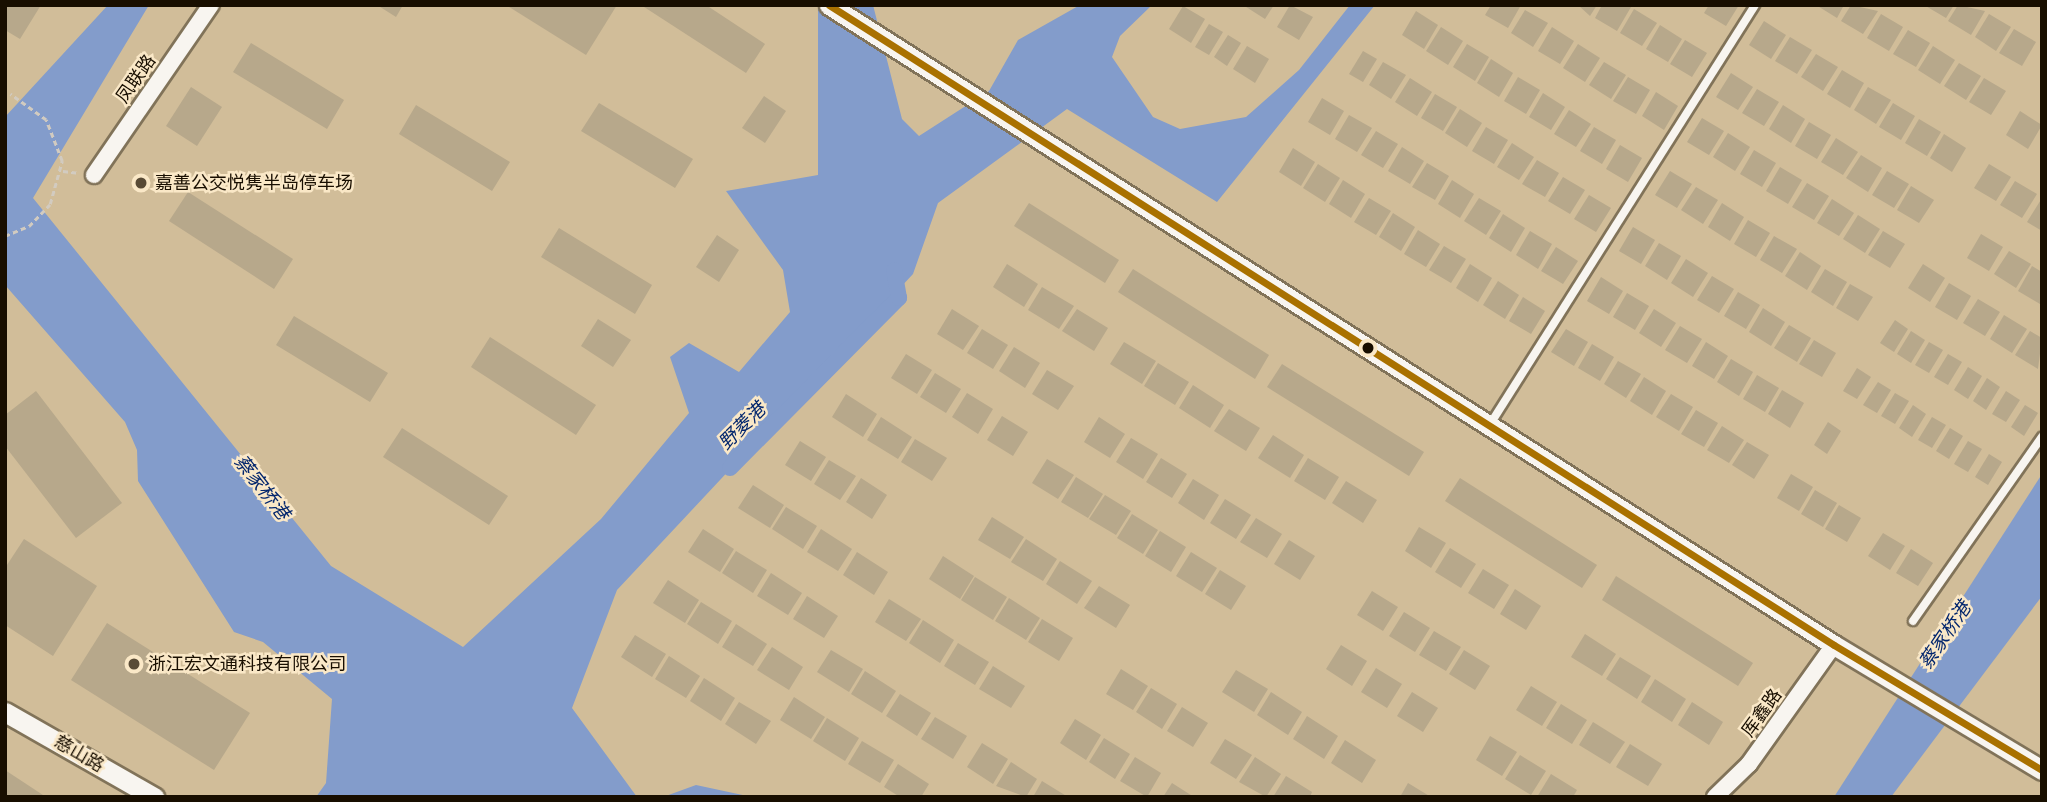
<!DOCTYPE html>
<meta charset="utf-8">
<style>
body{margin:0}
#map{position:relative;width:2047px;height:802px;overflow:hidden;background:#d1bd99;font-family:"Nunito Sans","Noto Sans SC",sans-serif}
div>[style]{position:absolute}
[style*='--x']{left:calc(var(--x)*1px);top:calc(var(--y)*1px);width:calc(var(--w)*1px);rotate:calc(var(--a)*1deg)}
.water>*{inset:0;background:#839ccb}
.canal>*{height:16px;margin:-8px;padding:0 8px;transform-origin:8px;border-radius:8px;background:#839ccb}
.building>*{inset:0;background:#b7a88b}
.path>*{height:2.5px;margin-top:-1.25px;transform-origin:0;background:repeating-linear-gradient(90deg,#d2cbc0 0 5px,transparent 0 8.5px)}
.roads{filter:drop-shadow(2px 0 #817359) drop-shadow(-2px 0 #817359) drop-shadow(0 2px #817359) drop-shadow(0 -2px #817359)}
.service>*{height:8px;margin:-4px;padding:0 4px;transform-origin:4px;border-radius:4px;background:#f8f5f0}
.minor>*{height:16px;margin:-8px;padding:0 8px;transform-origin:8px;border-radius:8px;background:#f8f5f0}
.tertiary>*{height:19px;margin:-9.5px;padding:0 9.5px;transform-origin:9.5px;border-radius:9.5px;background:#f8f5f0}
.bus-1>*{height:7px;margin:-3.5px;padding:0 3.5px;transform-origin:3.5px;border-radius:3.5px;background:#a97100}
.dots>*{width:19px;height:19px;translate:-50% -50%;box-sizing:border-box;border:4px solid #fae8c7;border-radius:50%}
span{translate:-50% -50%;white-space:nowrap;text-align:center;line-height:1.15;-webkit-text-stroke:5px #fae8c7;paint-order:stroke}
.street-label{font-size:18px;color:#180e00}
.poi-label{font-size:18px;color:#180e00}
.left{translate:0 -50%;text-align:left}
.water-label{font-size:19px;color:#03266d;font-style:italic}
.frame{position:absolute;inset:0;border:7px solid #180e00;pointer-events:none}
</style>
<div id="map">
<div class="water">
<i style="clip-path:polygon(108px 5px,149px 5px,33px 198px,331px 566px,463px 647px,601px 519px,689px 413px,670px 357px,689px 343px,739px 372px,790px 312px,783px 270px,726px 191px,818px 175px,818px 5px,873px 5px,902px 119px,919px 136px,989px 91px,1018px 40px,1080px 5px,1152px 5px,1120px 36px,1112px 57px,1153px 117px,1180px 129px,1246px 117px,1299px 70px,1350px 5px,1375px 5px,1217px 202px,1067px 109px,938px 203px,913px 274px,617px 590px,572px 708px,637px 797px,316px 797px,326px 783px,332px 699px,263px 642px,234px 632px,138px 481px,137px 450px,125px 422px,5px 285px,5px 117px)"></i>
<i style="clip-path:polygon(2042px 474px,2042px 596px,1891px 797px,1834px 797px)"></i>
<i style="clip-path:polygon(696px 785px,752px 797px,663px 797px)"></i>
</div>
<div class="canal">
<i style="--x:730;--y:468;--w:240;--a:-45.2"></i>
<i style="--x:899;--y:298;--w:28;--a:-100"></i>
</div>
<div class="building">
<i style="clip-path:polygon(5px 5px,41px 5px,20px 39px,5px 30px)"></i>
<i style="clip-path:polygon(377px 5px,403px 5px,396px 17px)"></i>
<i style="clip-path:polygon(506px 5px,617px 5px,586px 55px)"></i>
<i style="clip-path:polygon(641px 5px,706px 5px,765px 44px,746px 73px)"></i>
<i style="clip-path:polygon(1243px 5px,1274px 5px,1265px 19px)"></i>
<i style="clip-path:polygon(1290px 5px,1313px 17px,1299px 40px,1277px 27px)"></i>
<i style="clip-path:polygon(1491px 5px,1521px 5px,1508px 28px,1485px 15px)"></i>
<i style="clip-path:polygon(1578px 5px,1597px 5px,1590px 16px)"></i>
<i style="clip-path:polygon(1602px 5px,1631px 7px,1617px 31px,1595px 18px)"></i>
<i style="clip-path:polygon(1709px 5px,1739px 5px,1726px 26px,1704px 13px)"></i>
<i style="clip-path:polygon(1816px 5px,1844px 5px,1837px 18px)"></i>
<i style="clip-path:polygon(1851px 5px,1878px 11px,1863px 34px,1841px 21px)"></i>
<i style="clip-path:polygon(1924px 5px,1954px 5px,1946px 18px)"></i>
<i style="clip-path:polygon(1958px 5px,1985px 11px,1971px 35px,1948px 21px)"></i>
<i style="clip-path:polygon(1183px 6px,1205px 19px,1191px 43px,1169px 29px)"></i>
<i style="clip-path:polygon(1634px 9px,1657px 23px,1642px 46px,1620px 33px)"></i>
<i style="clip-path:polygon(1525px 10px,1548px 23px,1533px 47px,1511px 33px)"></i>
<i style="clip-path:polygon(1416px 11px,1438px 25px,1424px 49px,1402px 35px)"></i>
<i style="clip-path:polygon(1881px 14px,1903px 27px,1889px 51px,1867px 38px)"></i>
<i style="clip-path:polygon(1989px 14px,2011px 27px,1996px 51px,1975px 37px)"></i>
<i style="clip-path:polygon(1764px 21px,1786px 35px,1771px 59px,1749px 45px)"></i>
<i style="clip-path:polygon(1209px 24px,1223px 32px,1209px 55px,1195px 47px)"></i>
<i style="clip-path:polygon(1660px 25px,1682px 39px,1668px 62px,1646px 49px)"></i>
<i style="clip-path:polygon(1441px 27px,1463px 41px,1448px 65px,1426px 51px)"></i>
<i style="clip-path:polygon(1552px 27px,1574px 41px,1560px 64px,1538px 51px)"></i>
<i style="clip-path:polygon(2014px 29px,2036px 42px,2022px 66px,1999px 53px)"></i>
<i style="clip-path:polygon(1908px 30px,1930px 43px,1916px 67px,1893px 54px)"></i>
<i style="clip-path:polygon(1228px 35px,1241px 43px,1227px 66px,1214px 57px)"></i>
<i style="clip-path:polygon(1790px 37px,1812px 50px,1797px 74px,1775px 61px)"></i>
<i style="clip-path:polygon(1685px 40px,1707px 53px,1692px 77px,1670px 64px)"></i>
<i style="clip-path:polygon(251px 43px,344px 100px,327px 129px,233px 72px)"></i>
<i style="clip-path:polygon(1467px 44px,1489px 57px,1475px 81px,1453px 67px)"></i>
<i style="clip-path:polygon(1578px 44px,1600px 58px,1585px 82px,1563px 68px)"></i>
<i style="clip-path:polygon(1247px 46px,1269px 59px,1255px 83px,1233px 69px)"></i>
<i style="clip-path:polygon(1933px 46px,1955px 60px,1940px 84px,1918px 70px)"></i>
<i style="clip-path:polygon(1363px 51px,1377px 59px,1363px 82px,1349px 74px)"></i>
<i style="clip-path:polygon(1816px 54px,1838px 67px,1823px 91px,1801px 77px)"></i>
<i style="clip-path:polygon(1491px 59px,1513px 73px,1499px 97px,1477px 83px)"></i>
<i style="clip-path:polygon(1383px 62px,1406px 75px,1391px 99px,1369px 85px)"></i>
<i style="clip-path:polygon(1604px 62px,1626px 75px,1611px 99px,1589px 85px)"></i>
<i style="clip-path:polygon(1959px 63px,1981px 76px,1966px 100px,1944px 86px)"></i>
<i style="clip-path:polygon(1842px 70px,1864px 83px,1850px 108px,1827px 94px)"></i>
<i style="clip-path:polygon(1731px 73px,1753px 87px,1738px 110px,1716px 97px)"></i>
<i style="clip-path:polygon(1518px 77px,1540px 90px,1526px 114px,1504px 101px)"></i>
<i style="clip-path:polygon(1628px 77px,1650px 90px,1636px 114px,1613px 101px)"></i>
<i style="clip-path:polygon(1410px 78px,1432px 92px,1417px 116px,1395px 102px)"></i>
<i style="clip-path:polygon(1984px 78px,2006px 91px,1991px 115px,1969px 102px)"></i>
<i style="clip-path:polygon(191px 87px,222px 107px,197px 146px,166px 126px)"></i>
<i style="clip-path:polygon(1868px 87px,1891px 100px,1876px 124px,1854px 110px)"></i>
<i style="clip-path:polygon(1757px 89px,1779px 102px,1764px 126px,1742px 113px)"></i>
<i style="clip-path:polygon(1656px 92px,1678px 106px,1664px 130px,1642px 116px)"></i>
<i style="clip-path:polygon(1543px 93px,1565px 107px,1551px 130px,1529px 117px)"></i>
<i style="clip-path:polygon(1435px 94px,1457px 107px,1443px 131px,1421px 118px)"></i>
<i style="clip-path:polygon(764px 96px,786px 111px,765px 143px,742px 128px)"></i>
<i style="clip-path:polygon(1322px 98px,1344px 111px,1330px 135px,1308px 122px)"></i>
<i style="clip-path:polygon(599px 103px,693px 159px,675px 188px,581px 131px)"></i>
<i style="clip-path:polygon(1893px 103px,1915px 116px,1901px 140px,1879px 127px)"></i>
<i style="clip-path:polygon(416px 105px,510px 162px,492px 191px,399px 134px)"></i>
<i style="clip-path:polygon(1783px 105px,1805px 119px,1791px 143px,1769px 129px)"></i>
<i style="clip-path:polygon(1460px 109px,1482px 123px,1467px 147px,1445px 133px)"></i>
<i style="clip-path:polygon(1569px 110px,1591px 124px,1576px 147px,1554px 134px)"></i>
<i style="clip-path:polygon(2020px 111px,2042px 125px,2028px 149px,2006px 135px)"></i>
<i style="clip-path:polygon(1349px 115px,1372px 128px,1357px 152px,1335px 139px)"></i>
<i style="clip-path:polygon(1702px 118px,1724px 131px,1709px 155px,1687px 142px)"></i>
<i style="clip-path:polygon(1919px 119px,1941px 132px,1927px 156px,1905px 143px)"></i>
<i style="clip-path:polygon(1809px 122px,1831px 135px,1817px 159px,1795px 146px)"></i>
<i style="clip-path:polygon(1486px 127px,1508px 140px,1494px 164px,1472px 151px)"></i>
<i style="clip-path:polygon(1594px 127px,1616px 140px,1602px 164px,1580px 151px)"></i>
<i style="clip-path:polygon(1376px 131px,1398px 144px,1383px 168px,1361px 155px)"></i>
<i style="clip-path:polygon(1728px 133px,1750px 147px,1735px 171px,1713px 157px)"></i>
<i style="clip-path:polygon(1944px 134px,1966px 148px,1952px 172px,1930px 158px)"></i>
<i style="clip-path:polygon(1836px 138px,1858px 152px,1843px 175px,1821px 162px)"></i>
<i style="clip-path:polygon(1512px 143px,1534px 157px,1519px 180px,1497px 167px)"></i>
<i style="clip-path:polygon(1620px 145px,1642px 158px,1628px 182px,1606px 169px)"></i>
<i style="clip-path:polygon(1402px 147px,1424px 161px,1410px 184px,1388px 171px)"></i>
<i style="clip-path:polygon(1293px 148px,1315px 162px,1301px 186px,1279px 172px)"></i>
<i style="clip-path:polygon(1754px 150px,1776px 163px,1762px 187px,1740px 174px)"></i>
<i style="clip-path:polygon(1861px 155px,1882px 168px,1868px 192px,1846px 178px)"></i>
<i style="clip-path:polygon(1537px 160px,1559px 173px,1545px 197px,1522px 184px)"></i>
<i style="clip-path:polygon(1427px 163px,1449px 176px,1435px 200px,1412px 187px)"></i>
<i style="clip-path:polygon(1318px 164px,1340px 178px,1325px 202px,1303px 188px)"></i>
<i style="clip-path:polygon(1989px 164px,2011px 177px,1996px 201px,1974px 188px)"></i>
<i style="clip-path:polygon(1780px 167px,1802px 180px,1788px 204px,1766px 191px)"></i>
<i style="clip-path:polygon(1670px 171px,1692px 184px,1677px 208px,1655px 195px)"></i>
<i style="clip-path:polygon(1887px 171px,1909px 184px,1894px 208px,1872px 195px)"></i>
<i style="clip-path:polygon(1563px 177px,1585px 190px,1570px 214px,1548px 201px)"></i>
<i style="clip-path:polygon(1343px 180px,1365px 194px,1351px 218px,1329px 204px)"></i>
<i style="clip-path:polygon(1452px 180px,1474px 194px,1460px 218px,1438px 204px)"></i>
<i style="clip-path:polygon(2015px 181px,2037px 194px,2022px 218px,2000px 205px)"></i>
<i style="clip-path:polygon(1807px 183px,1829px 196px,1814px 220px,1792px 207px)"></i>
<i style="clip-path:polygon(1911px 186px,1934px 200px,1919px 223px,1897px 210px)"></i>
<i style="clip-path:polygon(1696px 187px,1718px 200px,1703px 224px,1681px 210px)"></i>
<i style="clip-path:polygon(188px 192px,293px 259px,274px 289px,169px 221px)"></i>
<i style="clip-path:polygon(1589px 195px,1611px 208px,1596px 232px,1574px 219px)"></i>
<i style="clip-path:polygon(1369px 198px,1391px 211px,1376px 235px,1354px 222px)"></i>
<i style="clip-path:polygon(1479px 198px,1501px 211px,1486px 235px,1464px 221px)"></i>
<i style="clip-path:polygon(2042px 198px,2042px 231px,2027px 222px)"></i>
<i style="clip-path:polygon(1832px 199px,1854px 213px,1839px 236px,1817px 223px)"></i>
<i style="clip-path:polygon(1029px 203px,1119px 260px,1105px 283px,1014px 226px)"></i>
<i style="clip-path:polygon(1722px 203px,1744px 217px,1730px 241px,1708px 227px)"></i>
<i style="clip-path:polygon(1393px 213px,1415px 227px,1401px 251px,1379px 237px)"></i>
<i style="clip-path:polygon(1503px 214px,1525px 228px,1511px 252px,1489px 238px)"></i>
<i style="clip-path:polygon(1858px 215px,1880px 229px,1865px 253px,1843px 239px)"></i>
<i style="clip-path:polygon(1748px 220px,1770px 233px,1756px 257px,1734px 244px)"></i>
<i style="clip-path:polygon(1633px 227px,1655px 240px,1641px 264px,1619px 251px)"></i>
<i style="clip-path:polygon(559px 228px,652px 285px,635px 314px,541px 257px)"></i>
<i style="clip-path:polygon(1418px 230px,1440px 244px,1426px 267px,1404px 254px)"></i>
<i style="clip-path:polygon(1530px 231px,1552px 244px,1538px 269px,1516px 255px)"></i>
<i style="clip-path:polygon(1883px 231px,1905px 244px,1890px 268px,1868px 255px)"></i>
<i style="clip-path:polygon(1981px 234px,2003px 247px,1989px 271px,1967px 258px)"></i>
<i style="clip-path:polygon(717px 235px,739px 250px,719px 282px,696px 267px)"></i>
<i style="clip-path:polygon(1774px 236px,1797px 249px,1782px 273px,1760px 260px)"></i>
<i style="clip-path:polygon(1659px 243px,1681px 256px,1667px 280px,1645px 266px)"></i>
<i style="clip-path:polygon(1444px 246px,1466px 259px,1451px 283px,1429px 270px)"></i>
<i style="clip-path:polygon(1556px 247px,1578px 261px,1563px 284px,1541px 271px)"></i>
<i style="clip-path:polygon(2009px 251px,2031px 264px,2016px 288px,1994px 274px)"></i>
<i style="clip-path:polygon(1800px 252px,1821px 266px,1807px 290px,1785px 276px)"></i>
<i style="clip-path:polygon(1686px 259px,1708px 273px,1693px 297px,1671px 283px)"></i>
<i style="clip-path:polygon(1007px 264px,1038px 284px,1024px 307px,993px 287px)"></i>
<i style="clip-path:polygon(1470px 264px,1492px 278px,1478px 302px,1456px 288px)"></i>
<i style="clip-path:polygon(1923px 264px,1945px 278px,1930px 302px,1908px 288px)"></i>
<i style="clip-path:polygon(2032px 266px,2042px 272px,2040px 304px,2018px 291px)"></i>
<i style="clip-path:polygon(1133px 269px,1269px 355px,1255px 379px,1118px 292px)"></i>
<i style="clip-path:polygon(1825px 269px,1847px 282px,1833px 306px,1811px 292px)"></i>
<i style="clip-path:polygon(1712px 276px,1734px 289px,1719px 313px,1697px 300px)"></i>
<i style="clip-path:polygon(1601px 277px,1623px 291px,1609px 314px,1587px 301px)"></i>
<i style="clip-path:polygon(1498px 281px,1519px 295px,1505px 319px,1483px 305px)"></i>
<i style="clip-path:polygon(1949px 283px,1971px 296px,1957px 320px,1935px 307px)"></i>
<i style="clip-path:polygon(1850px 284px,1873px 297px,1858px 321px,1836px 308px)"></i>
<i style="clip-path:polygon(1042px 287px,1074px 306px,1059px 329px,1028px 310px)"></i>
<i style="clip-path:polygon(1738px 292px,1760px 305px,1746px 329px,1724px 316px)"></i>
<i style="clip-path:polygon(1627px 293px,1649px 306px,1635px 330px,1613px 317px)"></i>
<i style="clip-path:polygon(1523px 297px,1545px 311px,1531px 334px,1509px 321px)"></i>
<i style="clip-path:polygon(1978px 299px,2000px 312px,1985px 336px,1963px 323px)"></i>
<i style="clip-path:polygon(1763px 308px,1785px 322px,1771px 346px,1749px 332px)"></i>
<i style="clip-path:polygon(952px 309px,979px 326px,963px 350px,937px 334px)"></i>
<i style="clip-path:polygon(1077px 309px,1108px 328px,1094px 351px,1062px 331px)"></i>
<i style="clip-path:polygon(1654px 309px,1676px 323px,1661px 347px,1639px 333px)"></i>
<i style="clip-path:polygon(2004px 315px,2027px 329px,2012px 353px,1990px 339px)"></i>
<i style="clip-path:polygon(294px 316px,388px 373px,370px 402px,276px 345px)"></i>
<i style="clip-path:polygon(598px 319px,631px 340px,613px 367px,581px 346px)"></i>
<i style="clip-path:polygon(1895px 320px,1908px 329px,1894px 352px,1880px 343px)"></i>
<i style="clip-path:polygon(1789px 325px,1811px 338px,1797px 362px,1774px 348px)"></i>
<i style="clip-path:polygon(1680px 326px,1702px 339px,1687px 363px,1665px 350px)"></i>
<i style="clip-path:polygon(982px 329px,1008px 345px,993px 369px,967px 353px)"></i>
<i style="clip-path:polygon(1566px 329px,1588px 342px,1574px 366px,1551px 352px)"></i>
<i style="clip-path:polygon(1911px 331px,1925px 340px,1911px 363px,1897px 354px)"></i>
<i style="clip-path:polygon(2030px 331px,2042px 338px,2038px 369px,2015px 355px)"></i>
<i style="clip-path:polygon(490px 337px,596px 405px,576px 435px,471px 367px)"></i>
<i style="clip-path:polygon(1814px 340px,1836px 353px,1822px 377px,1799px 364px)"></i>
<i style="clip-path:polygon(1124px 342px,1156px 361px,1142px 384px,1110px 364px)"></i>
<i style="clip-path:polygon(1706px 342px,1728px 356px,1714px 379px,1692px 366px)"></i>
<i style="clip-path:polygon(1929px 342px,1943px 350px,1929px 373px,1915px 365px)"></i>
<i style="clip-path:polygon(1592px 344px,1614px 357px,1600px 381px,1578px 368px)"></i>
<i style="clip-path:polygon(1014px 347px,1040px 363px,1025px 388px,999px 371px)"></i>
<i style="clip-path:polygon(906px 354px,932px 370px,917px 394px,891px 378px)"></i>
<i style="clip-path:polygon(1948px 354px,1962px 362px,1948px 385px,1934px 377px)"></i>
<i style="clip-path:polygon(1731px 359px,1753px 372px,1739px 396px,1717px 382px)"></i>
<i style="clip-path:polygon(1618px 361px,1641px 374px,1626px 398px,1604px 384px)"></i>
<i style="clip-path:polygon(1158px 363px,1189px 382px,1175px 405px,1144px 386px)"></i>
<i style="clip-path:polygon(1282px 364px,1424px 452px,1409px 476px,1267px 387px)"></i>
<i style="clip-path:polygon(1968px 367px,1982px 376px,1968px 399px,1954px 390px)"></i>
<i style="clip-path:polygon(1857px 368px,1871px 377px,1857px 399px,1843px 391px)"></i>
<i style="clip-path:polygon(1047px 370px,1074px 386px,1058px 410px,1032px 394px)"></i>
<i style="clip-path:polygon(935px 373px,961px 389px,946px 413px,920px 397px)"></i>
<i style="clip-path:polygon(1757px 375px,1779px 388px,1765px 412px,1743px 399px)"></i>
<i style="clip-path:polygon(1644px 377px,1666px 391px,1652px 415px,1630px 401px)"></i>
<i style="clip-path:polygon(1987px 378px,2000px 387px,1986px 410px,1973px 401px)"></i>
<i style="clip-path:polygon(1878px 382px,1891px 390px,1877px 413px,1863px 405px)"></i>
<i style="clip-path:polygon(1193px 385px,1224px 405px,1210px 428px,1179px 408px)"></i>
<i style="clip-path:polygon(1782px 390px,1804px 403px,1790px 428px,1768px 414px)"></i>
<i style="clip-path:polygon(36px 391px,122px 503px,76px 538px,5px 446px,5px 415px)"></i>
<i style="clip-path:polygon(2006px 391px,2020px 400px,2006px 422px,1992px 414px)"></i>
<i style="clip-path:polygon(967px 393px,993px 409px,978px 434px,952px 417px)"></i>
<i style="clip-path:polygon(1895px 393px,1909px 401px,1895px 424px,1881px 416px)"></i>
<i style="clip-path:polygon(846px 394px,877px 414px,863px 437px,832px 417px)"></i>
<i style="clip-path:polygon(1671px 394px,1693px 407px,1679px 431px,1656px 417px)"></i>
<i style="clip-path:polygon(1913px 405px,1926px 414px,1912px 437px,1899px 428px)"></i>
<i style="clip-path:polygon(2025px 405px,2038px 413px,2024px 436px,2011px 427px)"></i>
<i style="clip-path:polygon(1229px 409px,1260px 428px,1246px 451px,1214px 431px)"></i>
<i style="clip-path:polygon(1696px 410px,1718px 423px,1704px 447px,1681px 434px)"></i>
<i style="clip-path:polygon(1002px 416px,1028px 432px,1013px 456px,987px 440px)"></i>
<i style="clip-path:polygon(881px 417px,912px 437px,898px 459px,867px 440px)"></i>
<i style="clip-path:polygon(1099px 417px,1125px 434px,1110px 458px,1084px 442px)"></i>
<i style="clip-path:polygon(1932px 417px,1946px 425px,1932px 448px,1918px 440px)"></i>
<i style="clip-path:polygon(1828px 422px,1841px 431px,1827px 454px,1814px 445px)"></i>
<i style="clip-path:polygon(1722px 426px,1744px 440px,1729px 463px,1707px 450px)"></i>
<i style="clip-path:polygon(402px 428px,508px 496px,489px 525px,383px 457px)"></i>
<i style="clip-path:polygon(1950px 428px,1963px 436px,1949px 459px,1936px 451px)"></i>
<i style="clip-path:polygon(1273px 435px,1304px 455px,1290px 478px,1258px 458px)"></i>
<i style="clip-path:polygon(1131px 438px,1158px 454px,1143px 479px,1116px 462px)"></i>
<i style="clip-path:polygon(915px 439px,947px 458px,932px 481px,901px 462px)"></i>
<i style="clip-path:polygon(800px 441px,826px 457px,811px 481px,785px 465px)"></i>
<i style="clip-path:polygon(1968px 441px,1982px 449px,1968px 472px,1954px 464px)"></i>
<i style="clip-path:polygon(1747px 442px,1769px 455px,1754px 479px,1732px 465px)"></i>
<i style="clip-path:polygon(1989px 454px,2002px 462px,1988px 485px,1975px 477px)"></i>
<i style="clip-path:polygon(1161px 458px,1187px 474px,1172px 498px,1146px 482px)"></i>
<i style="clip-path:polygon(1308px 458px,1339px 477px,1325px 500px,1294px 481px)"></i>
<i style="clip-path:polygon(1047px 459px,1074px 475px,1058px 499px,1032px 483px)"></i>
<i style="clip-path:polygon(829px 460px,856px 476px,840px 500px,814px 484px)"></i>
<i style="clip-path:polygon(1791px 474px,1813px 487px,1799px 511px,1777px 498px)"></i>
<i style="clip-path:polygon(1076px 477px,1103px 494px,1088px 518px,1061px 502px)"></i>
<i style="clip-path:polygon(861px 478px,887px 495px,872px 519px,846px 502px)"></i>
<i style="clip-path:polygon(1460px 478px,1597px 565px,1582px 588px,1445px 501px)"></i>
<i style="clip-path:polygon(1193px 479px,1219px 495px,1204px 520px,1178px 503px)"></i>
<i style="clip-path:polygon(1346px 481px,1377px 500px,1363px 523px,1332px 503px)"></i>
<i style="clip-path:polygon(753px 485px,784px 505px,770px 528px,738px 508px)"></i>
<i style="clip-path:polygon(1815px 490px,1837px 503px,1823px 527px,1801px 514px)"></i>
<i style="clip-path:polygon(1105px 495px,1131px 511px,1116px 535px,1089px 519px)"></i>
<i style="clip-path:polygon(1225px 499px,1251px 515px,1236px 539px,1210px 523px)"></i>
<i style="clip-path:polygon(1839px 505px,1861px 518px,1847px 542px,1825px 529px)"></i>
<i style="clip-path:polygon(786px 507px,817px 526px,803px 549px,772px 529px)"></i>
<i style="clip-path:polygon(1132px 514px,1158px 530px,1143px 554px,1117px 538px)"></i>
<i style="clip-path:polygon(992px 517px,1024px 537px,1010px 559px,978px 540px)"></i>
<i style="clip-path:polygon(1256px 518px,1282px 534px,1267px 558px,1240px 542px)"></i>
<i style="clip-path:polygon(1419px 527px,1446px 543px,1431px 568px,1405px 551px)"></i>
<i style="clip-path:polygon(703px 529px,734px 549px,720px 572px,688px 552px)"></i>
<i style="clip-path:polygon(821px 529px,852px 549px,838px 571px,807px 552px)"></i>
<i style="clip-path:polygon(1160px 531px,1186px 547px,1171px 572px,1145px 556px)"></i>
<i style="clip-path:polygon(1883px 533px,1905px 546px,1890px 570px,1868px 556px)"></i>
<i style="clip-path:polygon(24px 539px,97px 586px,53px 656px,5px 625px,5px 568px)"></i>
<i style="clip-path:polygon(1026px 539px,1057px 559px,1043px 581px,1011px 562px)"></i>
<i style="clip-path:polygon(1289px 540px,1315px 556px,1300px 580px,1274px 564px)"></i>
<i style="clip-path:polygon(1450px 548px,1476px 564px,1461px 588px,1435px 572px)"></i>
<i style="clip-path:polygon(1911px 549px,1933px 563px,1918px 586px,1896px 573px)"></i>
<i style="clip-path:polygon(736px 551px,767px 570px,753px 593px,722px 573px)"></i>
<i style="clip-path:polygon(857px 552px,888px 572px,874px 595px,843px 575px)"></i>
<i style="clip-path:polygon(1191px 552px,1217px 568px,1202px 592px,1176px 576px)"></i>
<i style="clip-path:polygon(943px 556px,974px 576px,960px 599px,929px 579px)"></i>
<i style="clip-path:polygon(1060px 561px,1092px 581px,1077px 604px,1046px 584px)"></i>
<i style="clip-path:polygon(1483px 569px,1509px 585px,1494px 609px,1468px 593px)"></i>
<i style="clip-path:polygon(1220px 570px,1246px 586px,1231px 610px,1205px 594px)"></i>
<i style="clip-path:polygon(771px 573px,802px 593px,788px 615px,757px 596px)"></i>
<i style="clip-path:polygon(1616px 576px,1753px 663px,1738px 686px,1602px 600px)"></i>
<i style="clip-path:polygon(975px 577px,1007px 597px,993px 620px,961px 600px)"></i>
<i style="clip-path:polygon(668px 580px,699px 600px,685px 623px,653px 603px)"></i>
<i style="clip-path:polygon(1099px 586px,1130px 605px,1116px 628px,1084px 608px)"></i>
<i style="clip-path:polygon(1515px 589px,1541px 606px,1526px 630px,1500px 614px)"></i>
<i style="clip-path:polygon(1372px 591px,1398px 607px,1383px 631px,1357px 615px)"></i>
<i style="clip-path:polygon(807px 596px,838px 616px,824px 638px,793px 619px)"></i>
<i style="clip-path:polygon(1009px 598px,1040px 618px,1026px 640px,995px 621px)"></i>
<i style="clip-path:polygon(889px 599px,921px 619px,906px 641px,875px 622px)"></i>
<i style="clip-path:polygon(701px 602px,732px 621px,718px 644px,687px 624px)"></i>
<i style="clip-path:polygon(1404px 612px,1430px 628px,1415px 652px,1389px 636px)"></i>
<i style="clip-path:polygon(1042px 619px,1073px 638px,1059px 661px,1028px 642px)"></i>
<i style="clip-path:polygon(923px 620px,954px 640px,940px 663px,909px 643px)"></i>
<i style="clip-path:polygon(107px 623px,250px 713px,214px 770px,71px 680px)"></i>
<i style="clip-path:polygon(736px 624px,767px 644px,753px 666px,722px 647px)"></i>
<i style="clip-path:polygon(1434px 631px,1461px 647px,1446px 671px,1419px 655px)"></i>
<i style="clip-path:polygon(1585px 634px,1616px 654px,1602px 676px,1571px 657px)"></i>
<i style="clip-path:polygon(635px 635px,666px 654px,652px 677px,621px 657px)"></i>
<i style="clip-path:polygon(958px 643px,989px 662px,975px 685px,944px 666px)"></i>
<i style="clip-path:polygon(1341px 645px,1367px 661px,1352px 686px,1326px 669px)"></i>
<i style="clip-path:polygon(772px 647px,803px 667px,789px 690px,757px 670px)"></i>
<i style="clip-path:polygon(831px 650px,863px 669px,849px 692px,817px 672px)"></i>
<i style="clip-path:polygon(1464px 650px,1490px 666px,1475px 690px,1449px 674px)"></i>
<i style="clip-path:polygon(669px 656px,700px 676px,686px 698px,655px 679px)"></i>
<i style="clip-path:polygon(1620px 657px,1651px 676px,1637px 699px,1606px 679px)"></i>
<i style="clip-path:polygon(993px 666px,1025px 686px,1011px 708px,979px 689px)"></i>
<i style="clip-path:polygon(1376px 668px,1402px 684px,1387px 708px,1361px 692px)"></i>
<i style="clip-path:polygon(1121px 669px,1148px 686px,1133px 710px,1106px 694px)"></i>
<i style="clip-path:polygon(1236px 670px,1268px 689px,1254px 712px,1222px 692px)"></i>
<i style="clip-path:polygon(865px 671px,896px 691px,882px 713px,851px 694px)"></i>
<i style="clip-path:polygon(704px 678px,735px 698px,721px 721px,690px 701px)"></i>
<i style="clip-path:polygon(1655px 679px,1686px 699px,1672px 722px,1641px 702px)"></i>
<i style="clip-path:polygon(1531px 686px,1557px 702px,1542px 726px,1516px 710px)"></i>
<i style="clip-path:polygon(1151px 688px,1177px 704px,1162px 729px,1136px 712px)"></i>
<i style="clip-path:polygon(1271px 692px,1302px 712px,1288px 735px,1257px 715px)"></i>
<i style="clip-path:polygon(1412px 692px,1438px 708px,1423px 732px,1397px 716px)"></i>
<i style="clip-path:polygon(900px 694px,931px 713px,917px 736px,886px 716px)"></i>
<i style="clip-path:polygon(794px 697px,825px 717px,811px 739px,780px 720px)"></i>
<i style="clip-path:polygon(739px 702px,771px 721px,756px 744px,725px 724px)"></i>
<i style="clip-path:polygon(1692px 702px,1723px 722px,1709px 745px,1678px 725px)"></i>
<i style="clip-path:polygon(1561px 704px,1587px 720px,1572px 744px,1546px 728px)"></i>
<i style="clip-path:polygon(1182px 707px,1208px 723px,1193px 747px,1167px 731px)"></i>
<i style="clip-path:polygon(1307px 716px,1338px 736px,1324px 759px,1293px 739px)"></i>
<i style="clip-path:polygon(935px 717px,967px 736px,953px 759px,921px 739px)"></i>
<i style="clip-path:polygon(827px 718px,859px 738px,845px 761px,813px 741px)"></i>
<i style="clip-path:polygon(1075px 719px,1101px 735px,1086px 760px,1060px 743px)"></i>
<i style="clip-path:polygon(1593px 722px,1625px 742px,1610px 764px,1579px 745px)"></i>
<i style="clip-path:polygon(1490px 736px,1517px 752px,1502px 776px,1476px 760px)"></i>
<i style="clip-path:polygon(1104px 738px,1130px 754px,1115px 779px,1089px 762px)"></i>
<i style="clip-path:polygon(1225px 739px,1252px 755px,1236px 779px,1210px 763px)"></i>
<i style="clip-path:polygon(1345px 740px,1376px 760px,1362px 783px,1331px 763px)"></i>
<i style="clip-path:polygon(862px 741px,894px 760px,880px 783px,848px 764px)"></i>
<i style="clip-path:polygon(982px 743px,1008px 759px,993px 784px,967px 767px)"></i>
<i style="clip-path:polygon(1630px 744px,1662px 764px,1648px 786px,1616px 767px)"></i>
<i style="clip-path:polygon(1520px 755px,1546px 771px,1531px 795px,1505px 779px)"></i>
<i style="clip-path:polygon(1135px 757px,1161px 773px,1147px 797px,1120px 781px)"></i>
<i style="clip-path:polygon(1255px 757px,1281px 774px,1266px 797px,1239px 782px)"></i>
<i style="clip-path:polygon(1011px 762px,1037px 779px,1026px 797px,996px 786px)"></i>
<i style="clip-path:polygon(898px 764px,929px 784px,921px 797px,900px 797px,884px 787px)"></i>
<i style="clip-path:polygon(5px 770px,46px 797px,5px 797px)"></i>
<i style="clip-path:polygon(1551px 774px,1577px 790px,1573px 797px,1537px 797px)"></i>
<i style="clip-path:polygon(1286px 776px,1312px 792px,1310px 797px,1273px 797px)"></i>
<i style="clip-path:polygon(1042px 781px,1068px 797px,1033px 797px)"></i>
<i style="clip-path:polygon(1172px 783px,1194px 797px,1163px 797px)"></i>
<i style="clip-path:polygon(1408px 783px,1431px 797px,1400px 797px)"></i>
</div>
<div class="path">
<i style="--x:63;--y:171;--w:17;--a:7"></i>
<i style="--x:5;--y:236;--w:26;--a:-23"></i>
<i style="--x:29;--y:226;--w:30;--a:-46"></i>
<i style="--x:50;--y:204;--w:45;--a:-74.4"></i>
<i style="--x:62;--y:161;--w:44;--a:-111.3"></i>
<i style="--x:46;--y:120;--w:44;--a:-144.2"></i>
</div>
<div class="roads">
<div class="service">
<i style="--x:1489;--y:426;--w:498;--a:-57.7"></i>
<i style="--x:1913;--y:621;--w:225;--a:-55"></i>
</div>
<div class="minor">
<i style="--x:94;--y:175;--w:206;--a:-55.5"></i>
<i style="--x:1715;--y:797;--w:47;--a:-44.1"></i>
<i style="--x:1749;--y:764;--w:146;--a:-54.5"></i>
</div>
<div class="tertiary">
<i style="--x:829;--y:5;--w:1191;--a:32.49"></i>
<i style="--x:1834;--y:645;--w:243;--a:31"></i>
<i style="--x:5;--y:712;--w:172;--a:29.7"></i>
</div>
</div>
<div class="bus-1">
<i style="--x:829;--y:5;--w:1191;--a:32.49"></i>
<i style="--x:1834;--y:645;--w:243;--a:31"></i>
</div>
<div class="dots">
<i style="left:141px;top:183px;background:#594b36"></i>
<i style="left:1368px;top:348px;background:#180e00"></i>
<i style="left:134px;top:664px;background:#594b36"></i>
</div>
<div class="street-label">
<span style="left:136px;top:79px;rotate:-55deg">凤联路</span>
<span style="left:1762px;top:713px;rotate:-54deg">厍鑫路</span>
<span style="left:79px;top:754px;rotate:30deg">慈山路</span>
</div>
<div class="poi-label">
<span class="left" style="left:155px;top:183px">嘉善公交悦隽半岛停车场</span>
<span class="left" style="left:148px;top:664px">浙江宏文通科技有限公司</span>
</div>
<div class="water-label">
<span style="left:743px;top:427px;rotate:-45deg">野菱港</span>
<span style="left:261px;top:488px;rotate:52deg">蔡家桥港</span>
<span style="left:1946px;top:636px;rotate:-56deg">蔡家桥港</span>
</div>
<div class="frame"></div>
</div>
